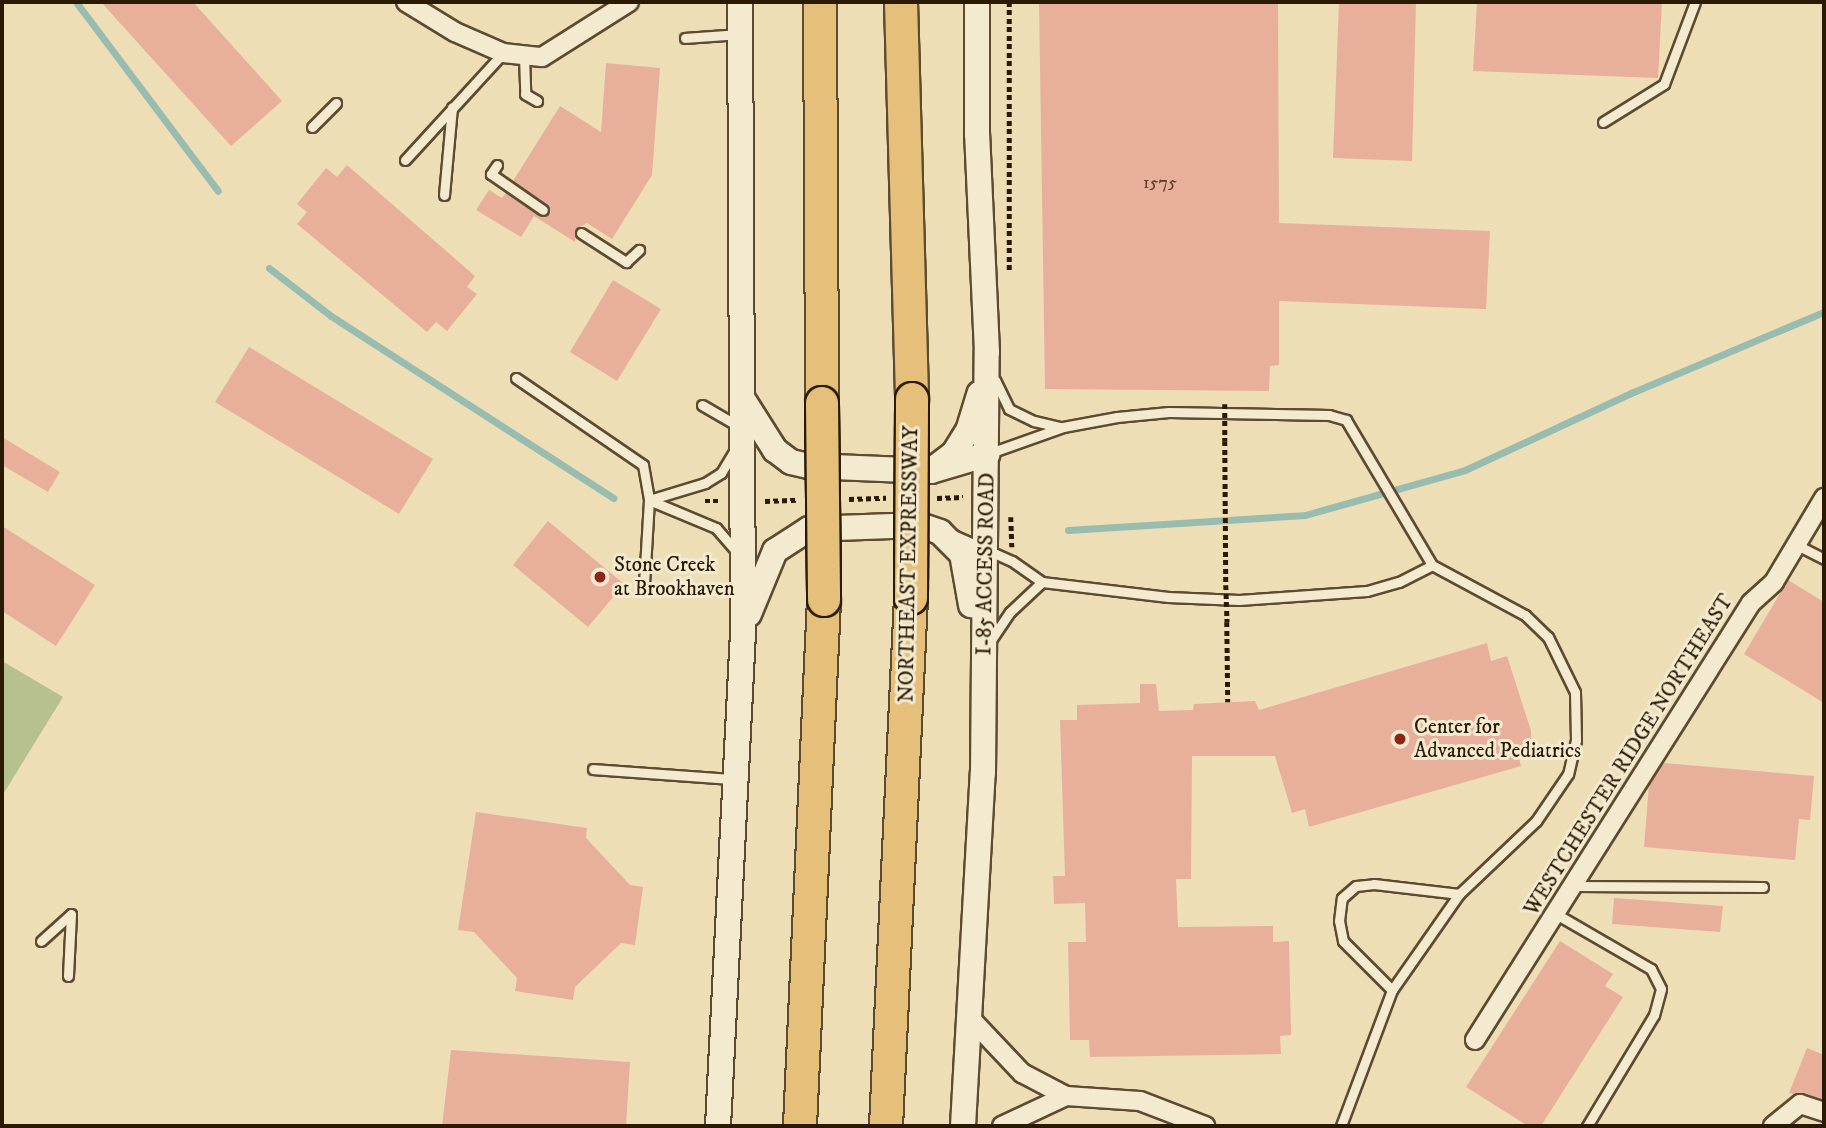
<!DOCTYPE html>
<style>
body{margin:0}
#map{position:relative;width:1826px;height:1128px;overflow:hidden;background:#eddeb6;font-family:"IM FELL DW Pica",serif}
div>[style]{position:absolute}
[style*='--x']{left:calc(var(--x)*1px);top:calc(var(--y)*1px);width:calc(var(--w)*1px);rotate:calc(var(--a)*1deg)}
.green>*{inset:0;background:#b7c18e}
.stream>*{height:7px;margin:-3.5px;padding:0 3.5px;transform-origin:3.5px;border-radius:3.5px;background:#99bcb1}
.building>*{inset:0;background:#e8b09b}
.path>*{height:4.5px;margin-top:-2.25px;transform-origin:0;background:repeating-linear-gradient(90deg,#2b1a03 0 5px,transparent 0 8.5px)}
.roads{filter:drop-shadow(2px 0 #5c4b30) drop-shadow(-2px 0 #5c4b30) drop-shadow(0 2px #5c4b30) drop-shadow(0 -2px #5c4b30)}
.lane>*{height:9px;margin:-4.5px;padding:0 4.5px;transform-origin:4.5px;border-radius:4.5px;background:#f3ead0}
.street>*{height:18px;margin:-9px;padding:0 9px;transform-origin:9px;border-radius:9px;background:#f3ead0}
.secondary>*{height:24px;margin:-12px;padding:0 12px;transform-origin:12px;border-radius:12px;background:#f3ead0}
.highway>*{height:32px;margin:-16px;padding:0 16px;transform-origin:16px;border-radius:16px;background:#e6bf7b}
.path-bridge>*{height:4.5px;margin-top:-2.25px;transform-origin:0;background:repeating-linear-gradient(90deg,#2b1a03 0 5px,transparent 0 8.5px)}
.bridges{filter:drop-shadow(2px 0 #2b1a03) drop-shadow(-2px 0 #2b1a03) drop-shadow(0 2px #2b1a03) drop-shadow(0 -2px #2b1a03)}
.highway-bridge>*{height:32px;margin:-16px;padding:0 16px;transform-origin:16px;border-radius:16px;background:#e6bf7b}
.dots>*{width:19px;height:19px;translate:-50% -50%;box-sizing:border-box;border:4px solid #f3ead0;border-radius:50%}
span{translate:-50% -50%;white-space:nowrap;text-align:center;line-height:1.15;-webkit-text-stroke:6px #f3ead0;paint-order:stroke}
.number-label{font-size:18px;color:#5a4029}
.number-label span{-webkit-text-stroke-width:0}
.street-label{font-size:21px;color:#2b1a03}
.poi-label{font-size:21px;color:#2b1a03}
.left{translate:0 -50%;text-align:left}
.frame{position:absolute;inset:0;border:4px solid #2b1a03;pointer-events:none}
</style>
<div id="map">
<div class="green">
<i style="clip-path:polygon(2px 661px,63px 697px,2px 796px)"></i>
</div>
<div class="stream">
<i style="--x:76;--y:2;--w:236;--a:53.1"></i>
<i style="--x:269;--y:268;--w:78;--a:37.7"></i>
<i style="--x:331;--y:316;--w:336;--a:32.8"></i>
<i style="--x:1068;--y:530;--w:237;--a:-3.6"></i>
<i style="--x:1305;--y:515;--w:166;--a:-15.7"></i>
<i style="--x:1465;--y:470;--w:183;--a:-24.9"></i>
<i style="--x:1631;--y:393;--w:209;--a:-22.8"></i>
</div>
<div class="building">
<i style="clip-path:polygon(101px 2px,193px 2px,282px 101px,231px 146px)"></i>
<i style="clip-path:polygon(1039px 2px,1278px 2px,1279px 223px,1490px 231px,1486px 309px,1279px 301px,1279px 365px,1270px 366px,1269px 391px,1045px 389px)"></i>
<i style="clip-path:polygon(1339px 2px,1416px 2px,1412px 161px,1333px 158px)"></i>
<i style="clip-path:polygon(1477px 2px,1662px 2px,1658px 78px,1473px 71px)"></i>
<i style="clip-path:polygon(606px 63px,660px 68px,652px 175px,612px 239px,587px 223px,576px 229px,575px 242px,534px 216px,521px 237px,476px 210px,489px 190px,502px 198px,506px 193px,540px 216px,548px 214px,547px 205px,513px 181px,560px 106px,601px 132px)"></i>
<i style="clip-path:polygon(347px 165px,475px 276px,467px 287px,477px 294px,447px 331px,436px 322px,427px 332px,297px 224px,307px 212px,297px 204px,326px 168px,337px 177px)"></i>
<i style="clip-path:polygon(613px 280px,661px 309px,617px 381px,570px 352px)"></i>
<i style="clip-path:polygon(249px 347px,433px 459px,399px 514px,215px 402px)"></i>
<i style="clip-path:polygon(2px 437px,60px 472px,48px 492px,2px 465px)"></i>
<i style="clip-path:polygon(548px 521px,624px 584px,588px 627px,513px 565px)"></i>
<i style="clip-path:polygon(2px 526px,95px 585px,56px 646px,2px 611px)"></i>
<i style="clip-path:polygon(1788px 580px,1824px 602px,1824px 703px,1744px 654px)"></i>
<i style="clip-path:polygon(1487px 643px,1491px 661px,1507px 656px,1531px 731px,1531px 746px,1517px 751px,1521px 766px,1309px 827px,1305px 809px,1292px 813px,1275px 756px,1192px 756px,1191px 879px,1176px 879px,1178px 927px,1273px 926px,1273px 942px,1289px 941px,1291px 1035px,1280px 1036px,1281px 1054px,1090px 1057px,1089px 1040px,1070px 1040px,1068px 942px,1086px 942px,1085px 903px,1054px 904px,1053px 876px,1065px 876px,1060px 720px,1077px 720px,1077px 705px,1140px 703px,1140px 684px,1156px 684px,1159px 711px,1193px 710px,1194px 704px,1255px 701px,1259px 710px)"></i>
<i style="clip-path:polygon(1664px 763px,1814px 776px,1810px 820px,1799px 819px,1795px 860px,1644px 847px,1649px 785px)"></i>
<i style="clip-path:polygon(476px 812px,587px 828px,586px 838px,630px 885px,643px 887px,635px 945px,621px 943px,575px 987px,573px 1000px,515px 991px,517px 978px,474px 932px,458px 930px)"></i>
<i style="clip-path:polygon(1614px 898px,1723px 906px,1720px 932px,1612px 924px)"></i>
<i style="clip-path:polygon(1560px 941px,1613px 974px,1605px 986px,1623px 997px,1541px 1126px,1528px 1126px,1466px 1087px)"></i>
<i style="clip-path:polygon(1807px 1048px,1824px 1055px,1824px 1100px,1789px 1093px)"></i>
<i style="clip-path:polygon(451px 1050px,630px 1062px,626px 1126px,442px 1126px)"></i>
</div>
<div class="path">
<i style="--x:1009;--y:270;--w:268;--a:-90"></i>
<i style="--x:1225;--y:441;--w:144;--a:89.6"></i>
<i style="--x:937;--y:498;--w:26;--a:-2"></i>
<i style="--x:849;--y:499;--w:37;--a:-2"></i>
<i style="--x:705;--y:501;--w:16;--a:0"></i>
<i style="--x:765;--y:501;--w:33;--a:-2"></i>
<i style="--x:1011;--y:517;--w:30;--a:88"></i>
<i style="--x:1227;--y:622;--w:80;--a:89.3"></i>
</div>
<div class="roads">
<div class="lane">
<i style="--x:685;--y:38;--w:54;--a:-4.2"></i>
<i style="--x:524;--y:56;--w:38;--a:88"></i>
<i style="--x:525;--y:94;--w:14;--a:30"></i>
<i style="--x:1603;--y:122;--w:72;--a:-31.9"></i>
<i style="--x:1664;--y:84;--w:88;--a:-69.3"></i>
<i style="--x:312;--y:127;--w:34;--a:-45"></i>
<i style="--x:405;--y:160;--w:145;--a:-47.5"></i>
<i style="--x:497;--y:165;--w:11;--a:124"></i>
<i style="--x:491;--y:174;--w:63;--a:34.7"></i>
<i style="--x:444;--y:195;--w:88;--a:-84.8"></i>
<i style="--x:581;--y:233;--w:54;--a:32.8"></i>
<i style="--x:626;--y:262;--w:18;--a:-43"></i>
<i style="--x:516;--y:378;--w:154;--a:34.4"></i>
<i style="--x:643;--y:465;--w:36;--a:80"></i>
<i style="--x:649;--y:500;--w:84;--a:93.4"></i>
<i style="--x:995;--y:380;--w:32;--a:64"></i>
<i style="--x:1009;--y:409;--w:28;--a:26"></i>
<i style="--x:1034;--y:421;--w:28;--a:13"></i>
<i style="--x:702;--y:405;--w:44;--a:30.1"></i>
<i style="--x:990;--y:453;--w:77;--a:-19.6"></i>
<i style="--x:1063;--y:427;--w:55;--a:-10.5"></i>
<i style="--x:1117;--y:417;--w:52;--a:-5.5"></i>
<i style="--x:1169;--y:412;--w:160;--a:1.1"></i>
<i style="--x:1329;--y:415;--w:18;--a:16"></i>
<i style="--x:1346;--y:420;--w:169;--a:59.3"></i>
<i style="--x:649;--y:500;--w:59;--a:-16.9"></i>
<i style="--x:705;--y:483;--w:19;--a:-32"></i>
<i style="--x:721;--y:473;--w:26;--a:-59"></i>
<i style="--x:649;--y:500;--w:73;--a:22.7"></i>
<i style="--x:716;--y:528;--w:30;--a:49"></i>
<i style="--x:949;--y:533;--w:69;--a:24"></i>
<i style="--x:1012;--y:561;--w:37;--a:35"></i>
<i style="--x:1042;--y:582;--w:127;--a:6.8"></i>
<i style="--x:1168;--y:597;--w:71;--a:2.4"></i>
<i style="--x:1239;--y:600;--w:128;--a:-4"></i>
<i style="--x:1367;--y:591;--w:33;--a:-16"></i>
<i style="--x:1399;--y:582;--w:37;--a:-27"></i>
<i style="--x:1432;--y:565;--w:106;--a:28.3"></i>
<i style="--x:1525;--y:615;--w:32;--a:44"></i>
<i style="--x:1548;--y:637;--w:61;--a:63.9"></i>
<i style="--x:1575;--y:692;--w:48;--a:88.8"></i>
<i style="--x:1576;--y:740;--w:35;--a:103"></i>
<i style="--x:1568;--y:774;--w:57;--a:124.2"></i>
<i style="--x:1536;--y:821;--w:106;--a:136.5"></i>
<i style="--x:1459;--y:894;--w:117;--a:124.9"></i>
<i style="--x:1392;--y:990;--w:145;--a:110.6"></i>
<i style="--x:1795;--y:544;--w:33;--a:27"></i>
<i style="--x:991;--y:640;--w:34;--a:-56"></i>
<i style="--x:1010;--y:612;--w:44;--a:-43.2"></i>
<i style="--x:593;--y:769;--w:141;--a:4.1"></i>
<i style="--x:1575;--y:886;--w:188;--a:0.3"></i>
<i style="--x:1556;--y:914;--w:110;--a:30.1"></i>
<i style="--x:1651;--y:969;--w:22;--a:63"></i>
<i style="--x:1661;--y:989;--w:27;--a:105"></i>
<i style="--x:1654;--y:1015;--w:130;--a:121.1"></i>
<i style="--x:41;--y:941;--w:40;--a:-42"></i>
<i style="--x:71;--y:914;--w:62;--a:92.8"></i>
<i style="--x:1392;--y:990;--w:69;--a:-135"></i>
<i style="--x:1343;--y:941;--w:20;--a:-101"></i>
<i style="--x:1339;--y:921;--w:23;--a:-83"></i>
<i style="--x:1342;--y:898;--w:18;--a:-41"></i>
<i style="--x:1356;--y:886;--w:18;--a:-6"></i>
<i style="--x:1374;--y:884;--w:86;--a:6.7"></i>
</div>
<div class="street">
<i style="--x:406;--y:2;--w:57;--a:31.5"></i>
<i style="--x:455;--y:32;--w:52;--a:23.6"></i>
<i style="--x:503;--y:53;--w:39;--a:6"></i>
<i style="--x:542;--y:57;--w:103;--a:-32.3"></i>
<i style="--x:970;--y:1018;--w:76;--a:46.6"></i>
<i style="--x:1022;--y:1073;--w:50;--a:27.6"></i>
<i style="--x:1475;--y:1040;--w:517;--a:-57.72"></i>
<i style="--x:1751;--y:603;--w:31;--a:-42"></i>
<i style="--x:1774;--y:582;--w:98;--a:-59.2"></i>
<i style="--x:1002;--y:1126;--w:71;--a:-25.1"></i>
<i style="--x:1066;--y:1096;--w:74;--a:3.9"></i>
<i style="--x:1140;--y:1101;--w:70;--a:21"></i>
<i style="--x:1773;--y:1126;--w:35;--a:-39"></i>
<i style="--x:1800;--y:1104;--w:25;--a:18"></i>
</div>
<div class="secondary">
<i style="--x:744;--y:401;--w:58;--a:57.7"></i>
<i style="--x:775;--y:450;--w:20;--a:37"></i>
<i style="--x:791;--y:462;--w:18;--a:13"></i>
<i style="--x:809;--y:466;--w:122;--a:2.3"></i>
<i style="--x:931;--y:471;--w:59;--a:-16.6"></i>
<i style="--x:937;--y:466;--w:21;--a:-37"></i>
<i style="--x:954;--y:453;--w:26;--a:-58"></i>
<i style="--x:968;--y:431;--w:39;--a:-73"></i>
<i style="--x:749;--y:614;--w:68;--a:-67.6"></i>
<i style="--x:775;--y:551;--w:40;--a:-32.9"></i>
<i style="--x:809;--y:529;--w:111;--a:-2.1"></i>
<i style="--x:920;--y:525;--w:21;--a:19"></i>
<i style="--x:940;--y:532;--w:31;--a:45"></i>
<i style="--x:962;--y:554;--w:52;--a:80"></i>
<i style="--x:718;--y:1126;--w:496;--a:-87.1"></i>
<i style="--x:743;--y:631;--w:629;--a:-90.27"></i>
<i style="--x:963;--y:1126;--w:354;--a:-86.8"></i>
<i style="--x:983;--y:773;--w:421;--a:-89.5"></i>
<i style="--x:987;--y:352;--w:218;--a:-92.6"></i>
<i style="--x:977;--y:134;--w:132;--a:-90"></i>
</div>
<div class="highway">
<i style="--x:820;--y:2;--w:401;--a:89.7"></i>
<i style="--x:901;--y:2;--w:397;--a:88.4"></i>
<i style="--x:800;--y:1126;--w:527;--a:-87.39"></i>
<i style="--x:886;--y:1126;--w:529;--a:-87.29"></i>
</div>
</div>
<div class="path-bridge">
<i style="--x:1225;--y:404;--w:37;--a:90"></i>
<i style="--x:1226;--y:585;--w:37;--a:88"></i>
</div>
<div class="bridges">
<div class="highway-bridge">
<i style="--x:822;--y:403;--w:197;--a:89.4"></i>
<i style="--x:911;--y:598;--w:199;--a:-89.7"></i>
</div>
</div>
<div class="dots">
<i style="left:600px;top:577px;background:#8f2418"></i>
<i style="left:1400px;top:739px;background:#8f2418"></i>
</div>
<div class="number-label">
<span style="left:1160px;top:183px">1575</span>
</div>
<div class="street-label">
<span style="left:909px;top:564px;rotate:-89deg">NORTHEAST EXPRESSWAY</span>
<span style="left:986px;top:564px;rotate:-89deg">I-85 ACCESS ROAD</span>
<span style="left:1629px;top:755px;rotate:-58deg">WESTCHESTER RIDGE NORTHEAST</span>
</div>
<div class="poi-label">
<span class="left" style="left:614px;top:577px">Stone Creek<br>at Brookhaven</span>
<span class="left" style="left:1414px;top:739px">Center for<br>Advanced Pediatrics</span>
</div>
<div class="frame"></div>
</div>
